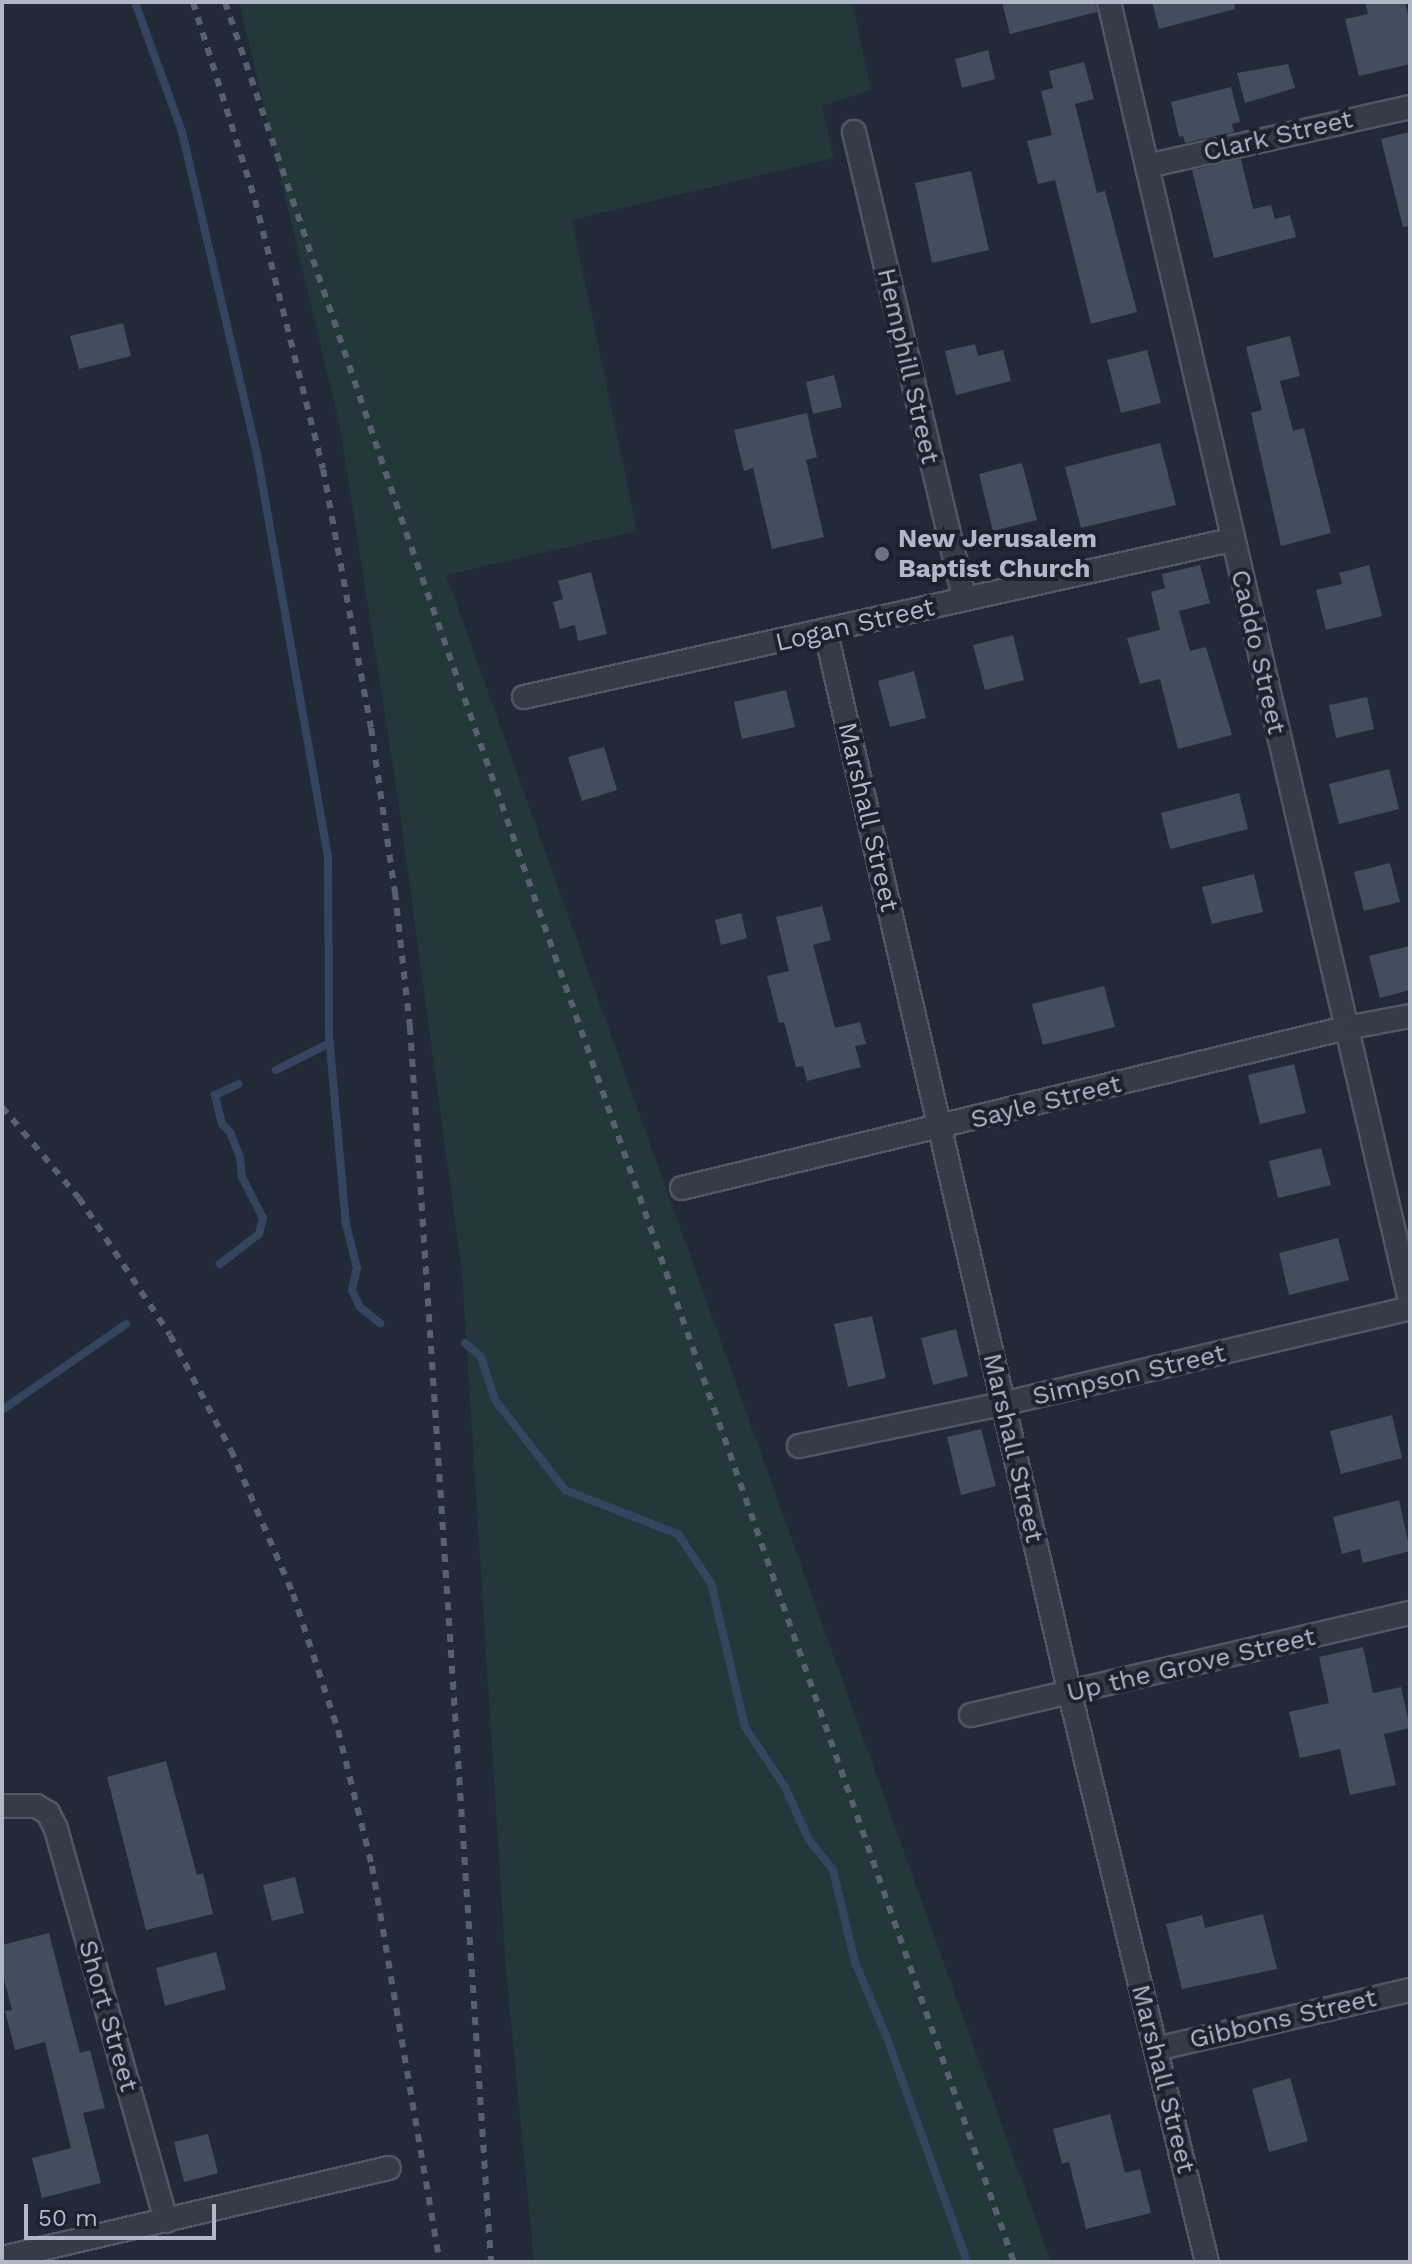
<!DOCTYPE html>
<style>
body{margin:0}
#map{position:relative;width:1412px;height:2264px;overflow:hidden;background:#222a38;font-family:"Work Sans",sans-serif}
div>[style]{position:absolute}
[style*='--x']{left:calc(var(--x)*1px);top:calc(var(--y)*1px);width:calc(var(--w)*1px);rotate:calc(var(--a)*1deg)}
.green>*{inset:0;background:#24373a}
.stream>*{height:8px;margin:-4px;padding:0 4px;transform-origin:4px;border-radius:4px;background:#36455f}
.building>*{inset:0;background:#434d5d}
.roads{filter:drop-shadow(2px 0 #505763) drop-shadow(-2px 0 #505763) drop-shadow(0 2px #505763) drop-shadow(0 -2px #505763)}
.minor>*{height:22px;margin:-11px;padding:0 11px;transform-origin:11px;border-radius:11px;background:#353c48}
.rail>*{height:6px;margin-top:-3px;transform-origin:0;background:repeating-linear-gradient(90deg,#57606f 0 8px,transparent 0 16px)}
.dots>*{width:22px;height:22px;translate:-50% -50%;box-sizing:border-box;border:4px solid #1b212d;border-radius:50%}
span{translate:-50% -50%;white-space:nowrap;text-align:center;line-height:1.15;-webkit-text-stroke:8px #1b212d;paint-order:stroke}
.street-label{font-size:26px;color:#b0b7c5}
.poi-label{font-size:26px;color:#b0b7c5;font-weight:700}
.left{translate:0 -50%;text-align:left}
.frame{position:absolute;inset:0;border:4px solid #b0b7c5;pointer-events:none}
.scale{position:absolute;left:24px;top:2204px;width:192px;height:36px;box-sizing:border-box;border:4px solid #b0b7c5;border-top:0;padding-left:10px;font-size:24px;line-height:28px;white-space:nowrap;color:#b0b7c5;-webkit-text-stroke:6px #1b212d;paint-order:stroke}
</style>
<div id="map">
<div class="green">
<i style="clip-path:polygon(239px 2px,852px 2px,871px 90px,822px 106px,834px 158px,572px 220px,637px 531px,446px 575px,1051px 2262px,534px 2262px,506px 1970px,462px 1272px,398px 799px,340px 427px)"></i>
</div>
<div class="stream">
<i style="--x:135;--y:2;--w:138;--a:70.1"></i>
<i style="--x:182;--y:132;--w:331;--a:76.9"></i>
<i style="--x:257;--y:454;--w:408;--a:80"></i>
<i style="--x:328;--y:856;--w:179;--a:89.7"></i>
<i style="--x:329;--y:1035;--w:190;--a:84.9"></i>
<i style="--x:346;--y:1224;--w:45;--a:76"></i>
<i style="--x:357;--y:1268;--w:23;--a:103"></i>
<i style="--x:352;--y:1290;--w:19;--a:65"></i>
<i style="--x:360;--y:1307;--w:26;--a:39"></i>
<i style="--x:276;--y:1070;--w:60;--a:-26.6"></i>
<i style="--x:220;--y:1264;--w:49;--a:-37.6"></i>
<i style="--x:259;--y:1234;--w:16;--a:-76"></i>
<i style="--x:263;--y:1218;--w:46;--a:-117.1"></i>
<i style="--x:242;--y:1177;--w:20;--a:-96"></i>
<i style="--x:240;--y:1157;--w:27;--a:-112"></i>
<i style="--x:230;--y:1132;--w:11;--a:-135"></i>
<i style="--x:222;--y:1124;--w:30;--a:-104"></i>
<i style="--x:215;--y:1095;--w:26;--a:-25"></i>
<i style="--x:465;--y:1343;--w:21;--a:41"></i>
<i style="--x:481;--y:1357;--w:45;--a:72"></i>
<i style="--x:495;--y:1400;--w:114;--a:52.1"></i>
<i style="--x:565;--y:1490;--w:121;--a:21.3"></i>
<i style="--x:678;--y:1534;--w:59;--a:56"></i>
<i style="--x:711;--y:1583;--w:148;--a:76.7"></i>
<i style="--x:745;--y:1727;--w:72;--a:56.3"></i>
<i style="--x:785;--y:1787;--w:58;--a:65.6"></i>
<i style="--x:809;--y:1840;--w:38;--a:51"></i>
<i style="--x:833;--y:1870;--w:95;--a:76.6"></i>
<i style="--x:855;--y:1962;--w:82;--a:67.2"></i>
<i style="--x:887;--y:2038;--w:238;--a:70.3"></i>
<i style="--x:2;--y:1410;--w:151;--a:-34.7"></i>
</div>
<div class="building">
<i style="clip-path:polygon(1002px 2px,1095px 2px,1097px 12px,1010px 34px)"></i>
<i style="clip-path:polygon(1152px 2px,1234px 2px,1235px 9px,1159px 29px)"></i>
<i style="clip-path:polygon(1365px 2px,1405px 2px,1410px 23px,1410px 64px,1359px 76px,1345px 19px,1368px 14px)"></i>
<i style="clip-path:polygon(988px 50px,995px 79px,962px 88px,955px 59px)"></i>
<i style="clip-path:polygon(1084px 62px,1094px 99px,1075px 104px,1097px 193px,1105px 191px,1137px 312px,1091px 324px,1055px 180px,1038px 184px,1027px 141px,1052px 135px,1041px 91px,1053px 88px,1049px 71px)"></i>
<i style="clip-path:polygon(1288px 64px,1295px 88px,1245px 103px,1237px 73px)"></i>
<i style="clip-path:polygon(1231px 87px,1240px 122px,1232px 124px,1234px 132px,1185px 143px,1183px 136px,1179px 137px,1171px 102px)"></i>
<i style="clip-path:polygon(1410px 132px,1410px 226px,1403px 227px,1381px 139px)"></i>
<i style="clip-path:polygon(1241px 159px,1253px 209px,1271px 205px,1275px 219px,1290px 215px,1296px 237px,1214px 258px,1192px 170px)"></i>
<i style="clip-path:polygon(971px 171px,989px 250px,932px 263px,915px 183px)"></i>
<i style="clip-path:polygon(123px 323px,131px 356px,79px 369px,70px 336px)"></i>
<i style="clip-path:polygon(1290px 336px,1300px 376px,1280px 381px,1293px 431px,1304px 428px,1331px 533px,1281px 546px,1251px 413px,1262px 410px,1246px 347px)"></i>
<i style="clip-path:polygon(975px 344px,978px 356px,1003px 350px,1011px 381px,956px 395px,945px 351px)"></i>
<i style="clip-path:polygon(1147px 350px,1161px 403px,1121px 413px,1107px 360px)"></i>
<i style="clip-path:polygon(834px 375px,842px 407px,813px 414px,806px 382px)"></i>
<i style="clip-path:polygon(807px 413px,817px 457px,806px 460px,824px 537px,772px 549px,753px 468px,744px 471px,734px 430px)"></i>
<i style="clip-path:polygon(1160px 443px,1176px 505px,1081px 528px,1065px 467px)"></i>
<i style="clip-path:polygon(1022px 463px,1037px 520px,993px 531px,979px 474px)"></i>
<i style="clip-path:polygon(1200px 565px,1210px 603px,1179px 611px,1190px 651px,1206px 647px,1232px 735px,1178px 749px,1160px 679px,1140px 684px,1127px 638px,1160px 630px,1151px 592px,1165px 588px,1162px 574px)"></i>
<i style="clip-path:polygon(1369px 565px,1382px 616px,1326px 630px,1316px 590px,1342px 584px,1339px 573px)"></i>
<i style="clip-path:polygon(591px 572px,607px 634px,578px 641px,575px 625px,560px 629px,553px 602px,563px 599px,558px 581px)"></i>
<i style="clip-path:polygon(1013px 635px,1024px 680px,985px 690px,973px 645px)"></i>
<i style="clip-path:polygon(914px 671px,926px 718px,890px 727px,878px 681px)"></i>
<i style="clip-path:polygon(786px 690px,795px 727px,742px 739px,734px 702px)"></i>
<i style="clip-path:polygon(1367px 697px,1374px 729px,1336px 738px,1329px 705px)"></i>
<i style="clip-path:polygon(604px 747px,617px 790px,582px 801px,568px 757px)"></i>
<i style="clip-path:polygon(1389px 769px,1399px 809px,1339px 824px,1329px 784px)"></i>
<i style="clip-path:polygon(1239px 793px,1248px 829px,1170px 849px,1161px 813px)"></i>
<i style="clip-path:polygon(1390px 863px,1400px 902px,1364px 911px,1354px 872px)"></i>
<i style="clip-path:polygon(1254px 874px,1263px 912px,1212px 924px,1202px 887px)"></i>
<i style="clip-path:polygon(822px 906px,831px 940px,813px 945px,835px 1028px,860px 1022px,866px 1044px,855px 1046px,861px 1067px,807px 1081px,803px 1066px,796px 1067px,784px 1022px,779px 1023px,767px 976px,789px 971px,776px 917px)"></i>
<i style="clip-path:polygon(741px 913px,747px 938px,721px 945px,715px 920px)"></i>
<i style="clip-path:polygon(1410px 946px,1410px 990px,1380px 998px,1369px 956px)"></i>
<i style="clip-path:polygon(1104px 986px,1115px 1027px,1043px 1045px,1032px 1004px)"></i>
<i style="clip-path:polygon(1294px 1064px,1306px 1113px,1260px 1124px,1248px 1075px)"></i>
<i style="clip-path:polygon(1321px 1148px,1331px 1185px,1278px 1198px,1269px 1161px)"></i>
<i style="clip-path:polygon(1338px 1238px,1349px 1280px,1289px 1295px,1279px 1253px)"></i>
<i style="clip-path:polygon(872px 1316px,886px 1378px,848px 1387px,834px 1324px)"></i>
<i style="clip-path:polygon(956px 1329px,968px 1376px,933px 1385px,921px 1338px)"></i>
<i style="clip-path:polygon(1392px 1415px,1402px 1458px,1341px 1474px,1330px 1431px)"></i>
<i style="clip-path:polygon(981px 1429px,996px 1486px,961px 1495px,947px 1437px)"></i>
<i style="clip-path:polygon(1399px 1500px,1410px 1551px,1363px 1563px,1360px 1549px,1342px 1554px,1333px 1517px)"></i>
<i style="clip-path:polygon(1363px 1647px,1373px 1693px,1401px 1687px,1410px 1728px,1384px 1734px,1396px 1785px,1350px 1795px,1340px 1749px,1300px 1758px,1289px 1712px,1329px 1703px,1319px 1657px)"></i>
<i style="clip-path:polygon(166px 1761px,197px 1875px,203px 1873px,213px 1914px,146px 1930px,107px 1777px)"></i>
<i style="clip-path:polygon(295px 1877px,304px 1913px,272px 1921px,263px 1885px)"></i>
<i style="clip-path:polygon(1263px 1914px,1277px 1969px,1182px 1989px,1166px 1924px,1202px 1915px,1205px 1928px)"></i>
<i style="clip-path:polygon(49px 1933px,80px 2053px,90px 2050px,105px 2108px,83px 2113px,101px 2183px,42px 2198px,32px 2158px,71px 2148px,45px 2042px,15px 2050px,5px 2011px,12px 2010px,2px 1971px,2px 1945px)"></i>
<i style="clip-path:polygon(216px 1952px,226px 1989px,165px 2006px,156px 1968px)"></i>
<i style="clip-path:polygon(1290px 2078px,1308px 2141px,1269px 2152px,1252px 2089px)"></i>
<i style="clip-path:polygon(1110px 2114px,1125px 2173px,1140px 2169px,1151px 2213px,1086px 2229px,1069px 2162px,1062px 2164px,1053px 2129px)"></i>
<i style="clip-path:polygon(208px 2134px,218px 2173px,184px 2182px,174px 2142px)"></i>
</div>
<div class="roads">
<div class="minor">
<i style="--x:1109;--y:2;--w:1333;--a:76.95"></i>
<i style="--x:854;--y:132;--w:480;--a:76.7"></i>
<i style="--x:1147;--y:166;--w:270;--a:-12.6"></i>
<i style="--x:826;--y:633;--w:1089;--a:77.05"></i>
<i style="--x:1070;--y:1694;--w:584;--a:76.44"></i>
<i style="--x:524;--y:697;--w:724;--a:-12.52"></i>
<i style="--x:682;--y:1188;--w:683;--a:-13.55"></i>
<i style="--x:1346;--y:1028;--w:65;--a:-10.6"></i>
<i style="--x:799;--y:1446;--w:207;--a:-11.7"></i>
<i style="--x:1002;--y:1404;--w:419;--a:-13.2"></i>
<i style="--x:971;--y:1715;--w:451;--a:-13.1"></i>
<i style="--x:2;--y:1806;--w:34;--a:0"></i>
<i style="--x:36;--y:1806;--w:14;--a:30"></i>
<i style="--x:48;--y:1813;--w:18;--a:63"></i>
<i style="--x:56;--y:1829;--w:407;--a:74.3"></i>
<i style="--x:1156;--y:2049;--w:261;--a:-13.1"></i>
<i style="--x:2;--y:2258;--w:397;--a:-13.1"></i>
</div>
</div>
<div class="rail">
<i style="--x:193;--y:2;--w:207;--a:72.6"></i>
<i style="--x:255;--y:200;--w:277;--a:75.8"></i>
<i style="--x:323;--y:469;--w:263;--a:79.5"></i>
<i style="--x:371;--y:728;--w:166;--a:81.7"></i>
<i style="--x:395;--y:892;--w:136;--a:83.7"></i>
<i style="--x:410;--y:1027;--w:1238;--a:86.25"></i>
<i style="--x:225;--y:2;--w:560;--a:71.14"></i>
<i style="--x:406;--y:532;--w:1834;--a:70.64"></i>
<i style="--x:2;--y:1107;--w:119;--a:49.8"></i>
<i style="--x:79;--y:1198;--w:164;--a:56.4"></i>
<i style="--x:170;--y:1335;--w:130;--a:62.1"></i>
<i style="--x:231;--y:1450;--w:157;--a:66.7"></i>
<i style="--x:293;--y:1594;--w:143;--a:71.7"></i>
<i style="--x:338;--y:1730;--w:140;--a:76"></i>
<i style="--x:372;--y:1866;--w:402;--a:80.3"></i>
</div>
<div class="dots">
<i style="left:882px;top:554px;background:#6b7280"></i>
</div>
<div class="street-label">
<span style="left:1278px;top:136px;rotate:-13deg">Clark Street</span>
<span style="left:908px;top:366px;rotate:77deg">Hemphill Street</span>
<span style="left:855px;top:625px;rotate:-13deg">Logan Street</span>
<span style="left:1258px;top:652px;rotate:77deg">Caddo Street</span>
<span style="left:868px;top:817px;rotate:77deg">Marshall Street</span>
<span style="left:1046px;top:1102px;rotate:-14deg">Sayle Street</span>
<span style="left:1129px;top:1375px;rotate:-13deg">Simpson Street</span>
<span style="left:1013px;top:1448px;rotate:77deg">Marshall Street</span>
<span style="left:1191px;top:1665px;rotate:-13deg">Up the Grove Street</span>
<span style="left:108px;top:2016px;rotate:74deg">Short Street</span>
<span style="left:1283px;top:2019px;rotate:-13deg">Gibbons Street</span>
<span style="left:1163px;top:2079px;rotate:76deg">Marshall Street</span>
</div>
<div class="poi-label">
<span class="left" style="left:898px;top:554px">New Jerusalem<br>Baptist Church</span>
</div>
<div class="frame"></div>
<div class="scale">50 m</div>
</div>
